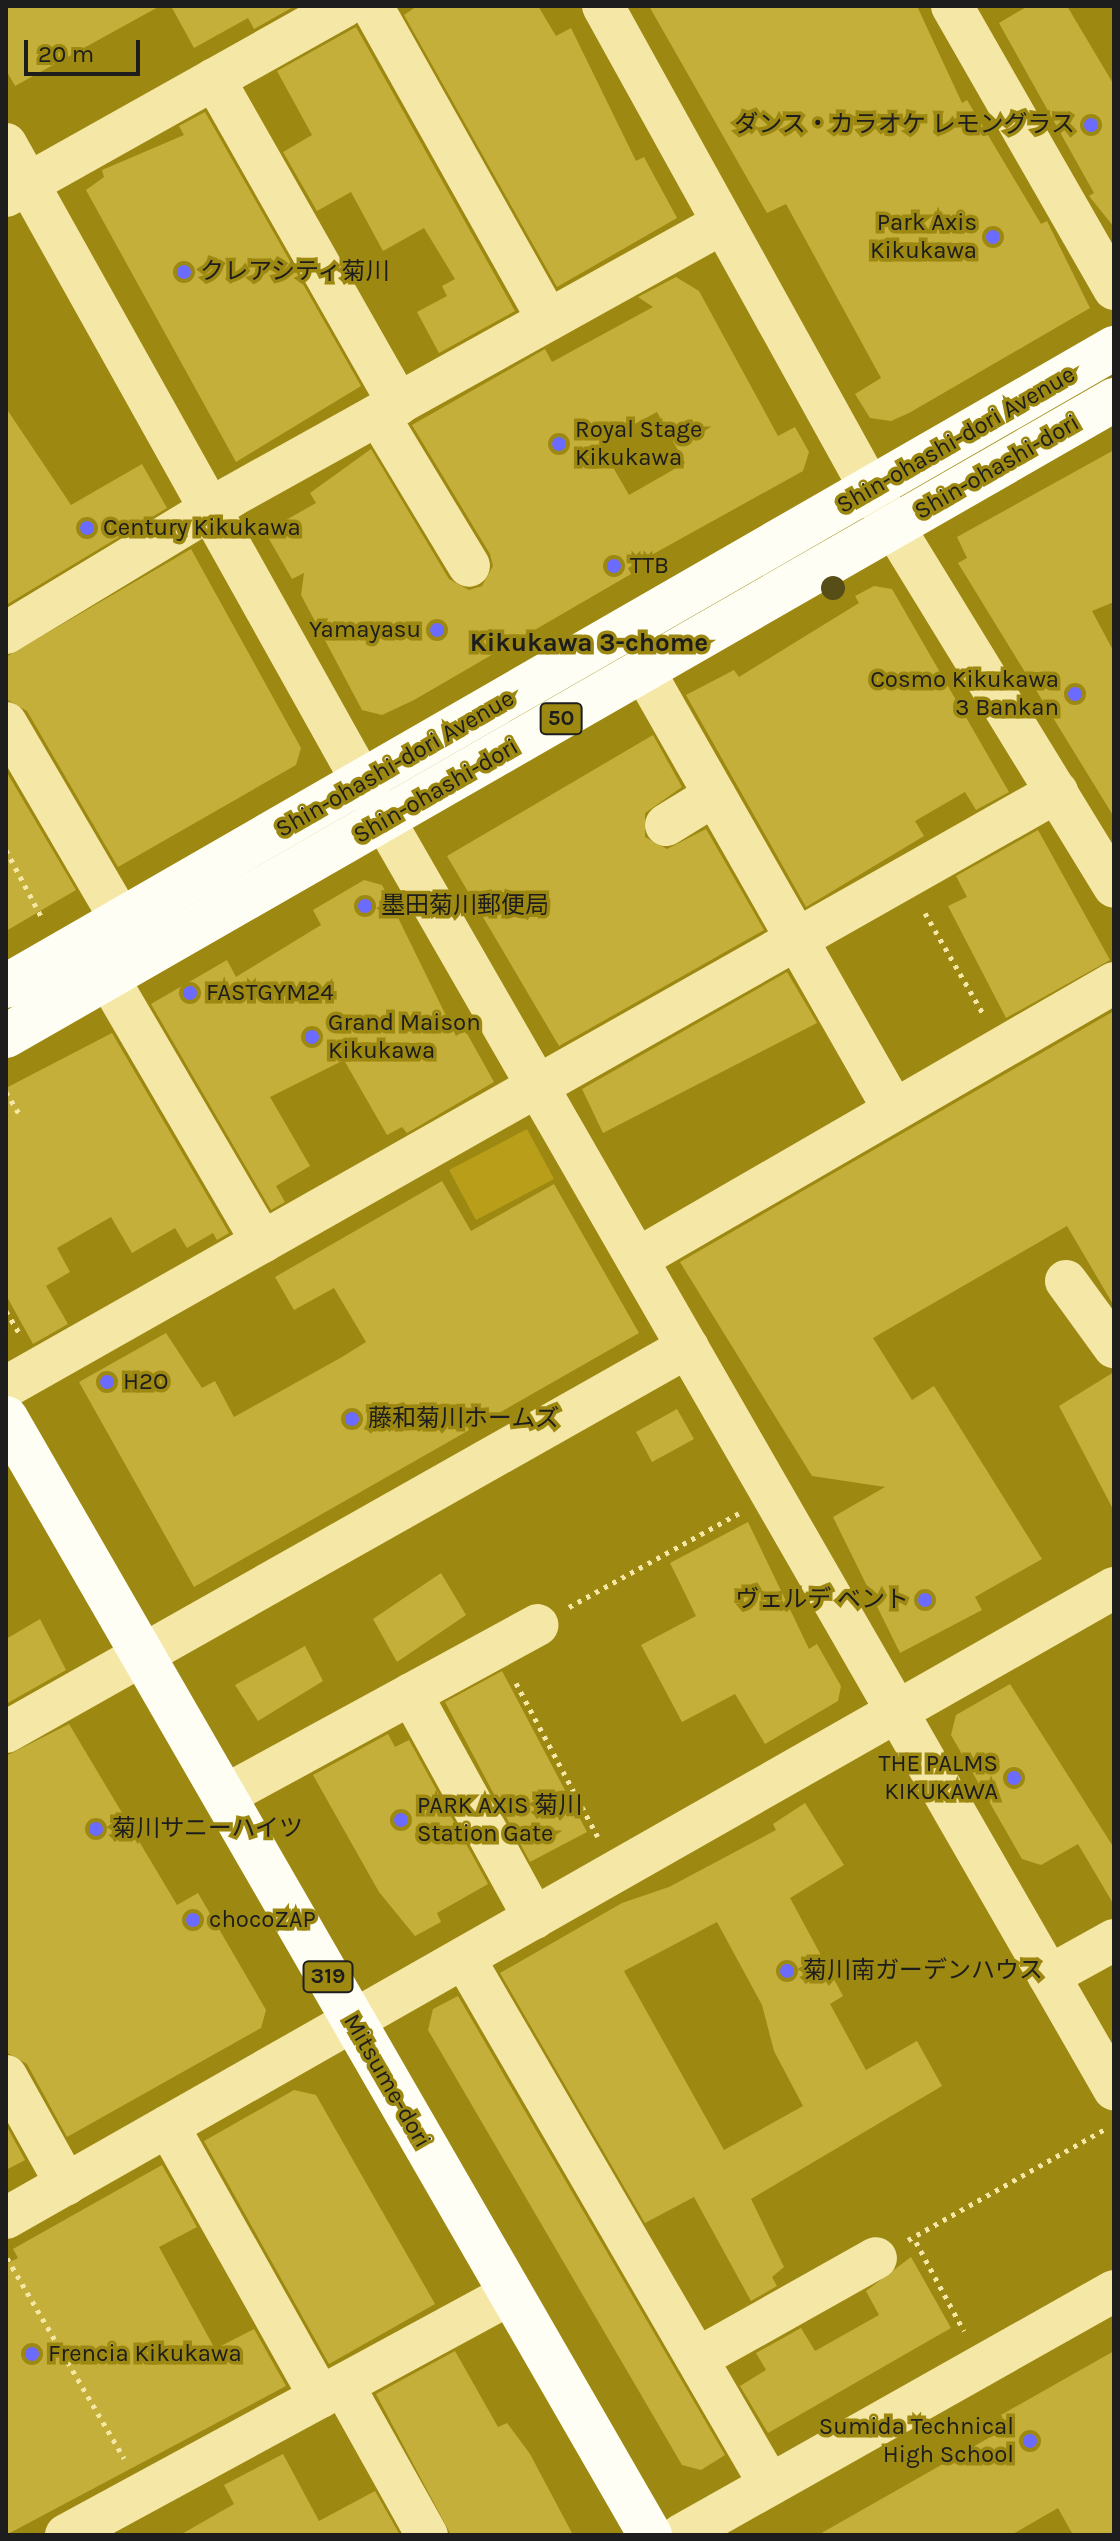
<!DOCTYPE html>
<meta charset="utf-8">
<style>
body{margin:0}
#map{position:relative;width:1120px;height:2541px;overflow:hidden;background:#9d8911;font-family:Karla,"Noto Sans JP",sans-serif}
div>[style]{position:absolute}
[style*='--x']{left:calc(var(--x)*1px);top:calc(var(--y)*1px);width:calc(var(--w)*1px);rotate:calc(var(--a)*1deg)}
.green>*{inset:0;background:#b89e19}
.building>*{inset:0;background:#c4af3a}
.path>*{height:5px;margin-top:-2.5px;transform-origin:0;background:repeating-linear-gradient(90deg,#f5e8a7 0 4px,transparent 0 10px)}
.minor>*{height:42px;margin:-21px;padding:0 21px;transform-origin:21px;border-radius:21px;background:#f5e8a7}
.major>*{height:44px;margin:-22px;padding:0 22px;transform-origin:22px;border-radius:22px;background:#fffef5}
.trees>*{width:24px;height:24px;margin:-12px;border-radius:50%;background:#574d16}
.dots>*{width:22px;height:22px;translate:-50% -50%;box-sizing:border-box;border:4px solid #9d8911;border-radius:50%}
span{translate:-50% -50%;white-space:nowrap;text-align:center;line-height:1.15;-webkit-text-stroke:7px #9d8911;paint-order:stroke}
.shield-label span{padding:2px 6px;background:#9d8911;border:2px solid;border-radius:6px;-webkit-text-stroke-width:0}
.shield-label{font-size:22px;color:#1d1d1d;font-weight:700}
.poi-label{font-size:24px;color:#1d1d1d}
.right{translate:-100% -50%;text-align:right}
.left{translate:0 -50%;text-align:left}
.street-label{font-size:24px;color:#1d1d1d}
.neighbourhood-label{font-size:26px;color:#1d1d1d;font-weight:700}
.frame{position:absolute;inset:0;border:8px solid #1d1d1d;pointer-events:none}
.scale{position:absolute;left:24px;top:40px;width:116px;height:36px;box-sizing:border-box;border:4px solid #1d1d1d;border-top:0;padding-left:10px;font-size:24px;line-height:28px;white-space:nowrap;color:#1d1d1d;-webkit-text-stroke:6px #9d8911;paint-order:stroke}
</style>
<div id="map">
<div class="green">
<i style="clip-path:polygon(527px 1129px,554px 1179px,476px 1220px,449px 1170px)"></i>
</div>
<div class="building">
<i style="clip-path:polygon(6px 6px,160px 6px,15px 86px,6px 70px)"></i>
<i style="clip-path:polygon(171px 6px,295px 6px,254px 29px,248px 18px,194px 48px)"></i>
<i style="clip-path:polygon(417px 6px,538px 6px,556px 36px,571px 28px,636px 161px,644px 157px,677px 218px,557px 287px,404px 15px)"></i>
<i style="clip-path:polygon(649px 6px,917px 6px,962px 103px,967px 100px,1041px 224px,1047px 221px,1090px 308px,909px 413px,891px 421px,870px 418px,855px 394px,881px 378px,786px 204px,767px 213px)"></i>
<i style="clip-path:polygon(1028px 6px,1067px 6px,1114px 85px,1114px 227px,1089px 196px,1094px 193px,999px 23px)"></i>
<i style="clip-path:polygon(356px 27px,515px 311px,439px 353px,417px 312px,447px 296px,442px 286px,455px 279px,424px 228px,383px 251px,351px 192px,317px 211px,283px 152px,312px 135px,277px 71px)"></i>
<i style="clip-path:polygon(205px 112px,361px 386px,236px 462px,86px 190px,104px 177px,102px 170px,184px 135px,179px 126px)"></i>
<i style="clip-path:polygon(evenodd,676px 277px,699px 291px,778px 436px,795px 427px,809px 452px,803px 471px,628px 568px,631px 574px,414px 700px,382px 715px,362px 710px,301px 595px,304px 573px,292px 579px,265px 532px,316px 503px,310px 493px,371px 449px,449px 579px,469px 590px,482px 586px,493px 566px,490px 554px,412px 425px,545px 349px,552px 362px,653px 307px,638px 297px,676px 277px,657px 412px,685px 463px,629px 495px,599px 443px,657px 412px)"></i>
<i style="clip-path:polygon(6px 408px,71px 505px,142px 464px,167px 508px,6px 605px)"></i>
<i style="clip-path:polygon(1114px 450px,1114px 602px,1092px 611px,1114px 652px,1114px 817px,958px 563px,967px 558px,957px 537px)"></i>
<i style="clip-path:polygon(191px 549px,301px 748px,296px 765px,118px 867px,27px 711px,6px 699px,6px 657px)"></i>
<i style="clip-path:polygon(874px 586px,892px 589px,1009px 792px,976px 810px,965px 792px,915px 821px,924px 836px,806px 907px,686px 695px,734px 670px,739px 677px,859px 603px,855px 596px)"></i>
<i style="clip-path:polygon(653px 735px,682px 787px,645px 813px,645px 837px,667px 849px,706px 829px,764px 930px,559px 1046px,447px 856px)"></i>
<i style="clip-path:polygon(6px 771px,76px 890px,6px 931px)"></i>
<i style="clip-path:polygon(1038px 830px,1110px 960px,1006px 1018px,948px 906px,967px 897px,956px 876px)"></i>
<i style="clip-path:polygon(364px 880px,382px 885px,456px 1036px,465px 1030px,494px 1082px,407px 1133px,402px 1127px,387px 1135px,344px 1060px,270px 1097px,310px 1166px,276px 1186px,285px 1202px,271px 1210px,151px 1004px,227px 960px,236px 977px,321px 925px,313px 910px)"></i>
<i style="clip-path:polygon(787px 972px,817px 1023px,603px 1133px,582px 1089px)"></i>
<i style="clip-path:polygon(1114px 1011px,1114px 1306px,1067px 1226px,873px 1338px,912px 1400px,934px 1386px,1042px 1559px,975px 1597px,982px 1610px,900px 1653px,833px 1517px,885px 1487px,812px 1476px,680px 1262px)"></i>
<i style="clip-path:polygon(112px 1033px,229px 1233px,217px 1240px,213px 1233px,187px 1248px,175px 1228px,132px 1253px,111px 1217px,57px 1248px,70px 1272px,46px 1286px,68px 1324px,33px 1344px,6px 1295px,6px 1088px)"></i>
<i style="clip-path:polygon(442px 1181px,471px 1231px,554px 1184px,639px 1333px,194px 1587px,79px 1382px,166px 1333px,202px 1388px,215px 1381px,234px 1417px,342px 1357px,366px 1342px,334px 1288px,294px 1310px,275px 1277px)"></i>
<i style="clip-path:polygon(1114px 1372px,1114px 1511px,1059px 1406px)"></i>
<i style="clip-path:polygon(677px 1409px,694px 1439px,652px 1462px,636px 1432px)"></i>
<i style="clip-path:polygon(748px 1522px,809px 1649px,817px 1644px,841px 1686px,838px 1701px,765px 1744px,735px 1694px,682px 1722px,641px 1645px,696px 1616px,670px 1563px)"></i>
<i style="clip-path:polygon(441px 1573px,466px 1615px,397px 1662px,373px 1619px)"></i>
<i style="clip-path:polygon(40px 1619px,66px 1670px,6px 1704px,6px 1639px)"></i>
<i style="clip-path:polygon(305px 1646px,323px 1681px,258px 1721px,235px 1685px)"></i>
<i style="clip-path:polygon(502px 1671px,587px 1832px,530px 1862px,445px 1702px)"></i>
<i style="clip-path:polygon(1010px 1684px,1114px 1848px,1114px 1905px,1078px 1844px,1041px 1865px,1022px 1859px,951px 1735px,956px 1715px)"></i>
<i style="clip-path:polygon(69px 1724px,177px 1905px,198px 1893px,266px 2010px,261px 2028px,67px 2137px,27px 2064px,6px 2052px,6px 1756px)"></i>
<i style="clip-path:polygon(388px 1734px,395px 1747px,409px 1740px,488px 1884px,437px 1913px,441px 1922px,415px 1936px,379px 1892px,313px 1775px)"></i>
<i style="clip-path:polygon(evenodd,805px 1803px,844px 1865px,790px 1898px,843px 1996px,830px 2004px,866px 2070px,917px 2041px,942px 2086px,751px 2199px,784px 2267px,772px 2277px,777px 2286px,751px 2301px,694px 2197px,645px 2223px,500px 1973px,622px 1903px,669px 1887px,776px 1830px,773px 1824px,805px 1803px,717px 1922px,762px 2005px,774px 2051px,803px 2106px,724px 2150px,624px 1971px,717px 1922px)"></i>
<i style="clip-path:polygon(458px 1996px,725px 2455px,701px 2470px,682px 2465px,428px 2030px,433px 2009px)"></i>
<i style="clip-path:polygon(294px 2090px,316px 2095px,435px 2304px,329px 2364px,204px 2141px)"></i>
<i style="clip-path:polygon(6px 2125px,25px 2160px,6px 2170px)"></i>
<i style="clip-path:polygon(162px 2165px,197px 2227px,159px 2247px,215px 2349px,254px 2329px,286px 2386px,6px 2535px,6px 2264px,18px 2258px,13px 2249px)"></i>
<i style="clip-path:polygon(911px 2257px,951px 2328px,768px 2433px,740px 2386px,766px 2370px,756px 2353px,801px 2328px,815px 2351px,879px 2315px,866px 2291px)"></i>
<i style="clip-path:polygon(455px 2351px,498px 2427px,507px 2423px,530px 2454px,573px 2535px,451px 2535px,376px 2394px)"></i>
<i style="clip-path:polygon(1114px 2351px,1114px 2535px,1073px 2535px,1058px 2508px,1011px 2535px,818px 2535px,1008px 2427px,1001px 2415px)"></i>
<i style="clip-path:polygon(283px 2454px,319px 2521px,375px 2491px,400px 2535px,180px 2535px,234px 2504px,224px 2485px)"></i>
</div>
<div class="path">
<i style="--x:6;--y:850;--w:77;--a:62.1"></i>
<i style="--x:925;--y:913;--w:118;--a:60"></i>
<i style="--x:6;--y:1092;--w:27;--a:59"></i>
<i style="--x:6;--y:1311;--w:27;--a:59"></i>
<i style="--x:569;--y:1607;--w:194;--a:-28.9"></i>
<i style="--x:516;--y:1683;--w:174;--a:62"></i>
<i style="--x:908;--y:2240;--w:226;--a:-29.4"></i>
<i style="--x:916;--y:2242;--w:101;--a:61.7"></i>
<i style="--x:7;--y:2258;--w:232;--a:59.7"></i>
</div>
<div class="minor">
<i style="--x:372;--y:6;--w:360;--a:60.7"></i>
<i style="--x:603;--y:6;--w:553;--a:61.03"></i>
<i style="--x:871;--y:490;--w:465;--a:58.5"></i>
<i style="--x:952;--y:6;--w:326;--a:60.2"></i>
<i style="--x:214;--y:79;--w:374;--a:60.4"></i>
<i style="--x:6;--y:144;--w:732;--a:60.81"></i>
<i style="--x:363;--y:783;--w:1507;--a:60.1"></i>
<i style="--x:6;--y:196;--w:388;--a:-29.3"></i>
<i style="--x:378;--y:415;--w:176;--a:58.9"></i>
<i style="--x:6;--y:633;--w:264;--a:-31.2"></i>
<i style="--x:232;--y:496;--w:560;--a:-29.08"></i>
<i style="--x:644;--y:671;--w:505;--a:60.34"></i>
<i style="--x:6;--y:723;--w:228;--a:59.7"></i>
<i style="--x:666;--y:825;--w:57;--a:-31.5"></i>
<i style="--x:108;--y:978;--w:306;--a:59.7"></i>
<i style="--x:637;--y:1259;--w:551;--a:-30.05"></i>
<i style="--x:1066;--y:1281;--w:82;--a:54"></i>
<i style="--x:6;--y:1387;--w:1208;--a:-29.52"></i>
<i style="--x:411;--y:1694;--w:256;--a:61.2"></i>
<i style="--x:6;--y:1732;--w:783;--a:-29.45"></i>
<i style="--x:224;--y:1796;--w:357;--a:-28.6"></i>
<i style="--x:464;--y:1958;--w:609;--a:59.86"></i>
<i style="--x:1049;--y:1976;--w:74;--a:-29"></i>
<i style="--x:6;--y:2076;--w:124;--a:60.9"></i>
<i style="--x:168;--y:2126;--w:311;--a:60.7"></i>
<i style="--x:6;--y:2218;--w:1275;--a:-29.62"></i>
<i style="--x:698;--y:2358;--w:204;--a:-29.3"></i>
<i style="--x:343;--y:2385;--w:172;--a:60.8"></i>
<i style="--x:66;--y:2535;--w:505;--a:-28.49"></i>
<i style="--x:681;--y:2535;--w:497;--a:-29.4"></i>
</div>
<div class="major">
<i style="--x:6;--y:986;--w:1279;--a:-29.93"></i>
<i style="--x:6;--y:1036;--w:1278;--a:-29.86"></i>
<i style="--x:6;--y:1418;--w:1289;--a:60.03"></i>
</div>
<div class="trees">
<i style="left:833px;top:588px"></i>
</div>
<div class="dots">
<i style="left:1091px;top:125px;background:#6b6bff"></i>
<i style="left:993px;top:237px;background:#6b6bff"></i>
<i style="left:184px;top:272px;background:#6b6bff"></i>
<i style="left:559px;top:444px;background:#6b6bff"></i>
<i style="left:87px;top:528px;background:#6b6bff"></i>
<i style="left:614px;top:566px;background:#6b6bff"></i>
<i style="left:437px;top:630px;background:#6b6bff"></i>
<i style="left:1075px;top:694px;background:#6b6bff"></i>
<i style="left:365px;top:906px;background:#6b6bff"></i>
<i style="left:190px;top:993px;background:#6b6bff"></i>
<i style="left:312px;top:1037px;background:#6b6bff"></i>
<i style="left:107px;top:1382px;background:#6b6bff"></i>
<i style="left:352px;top:1419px;background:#6b6bff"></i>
<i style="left:925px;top:1600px;background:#6b6bff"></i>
<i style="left:1014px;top:1778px;background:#6b6bff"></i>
<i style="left:401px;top:1820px;background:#6b6bff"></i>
<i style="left:96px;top:1829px;background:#6b6bff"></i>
<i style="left:193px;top:1920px;background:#6b6bff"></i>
<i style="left:787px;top:1971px;background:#6b6bff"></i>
<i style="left:32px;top:2354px;background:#6b6bff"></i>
<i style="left:1030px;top:2441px;background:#6b6bff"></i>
</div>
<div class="shield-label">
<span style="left:561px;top:719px">50</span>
<span style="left:328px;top:1977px">319</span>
</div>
<div class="poi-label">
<span class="right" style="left:1075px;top:125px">ダンス・カラオケ レモングラス</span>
<span class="right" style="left:977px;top:237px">Park Axis<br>Kikukawa</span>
<span class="left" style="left:200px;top:272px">クレアシティ菊川</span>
<span class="left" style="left:575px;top:444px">Royal Stage<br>Kikukawa</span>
<span class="left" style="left:103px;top:528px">Century Kikukawa</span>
<span class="left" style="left:630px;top:566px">TTB</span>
<span class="right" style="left:421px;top:630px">Yamayasu</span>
<span class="right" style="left:1059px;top:694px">Cosmo Kikukawa<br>3 Bankan</span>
<span class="left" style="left:381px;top:906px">墨田菊川郵便局</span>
<span class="left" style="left:206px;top:993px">FASTGYM24</span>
<span class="left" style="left:328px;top:1037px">Grand Maison<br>Kikukawa</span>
<span class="left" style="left:123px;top:1382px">H2O</span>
<span class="left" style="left:368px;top:1419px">藤和菊川ホームズ</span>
<span class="right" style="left:909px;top:1600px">ヴェルデ ベント</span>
<span class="right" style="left:998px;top:1778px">THE PALMS<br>KIKUKAWA</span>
<span class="left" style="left:417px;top:1820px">PARK AXIS 菊川<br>Station Gate</span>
<span class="left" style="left:112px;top:1829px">菊川サニーハイツ</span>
<span class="left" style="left:209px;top:1920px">chocoZAP</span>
<span class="left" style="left:803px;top:1971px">菊川南ガーデンハウス</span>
<span class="left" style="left:48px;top:2354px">Frencia Kikukawa</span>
<span class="right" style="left:1014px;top:2441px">Sumida Technical<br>High School</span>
</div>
<div class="street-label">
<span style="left:956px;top:440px;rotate:-30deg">Shin-ohashi-dori Avenue</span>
<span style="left:997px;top:467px;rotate:-30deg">Shin-ohashi-dori</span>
<span style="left:395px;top:764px;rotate:-30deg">Shin-ohashi-dori Avenue</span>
<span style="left:436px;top:791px;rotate:-30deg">Shin-ohashi-dori</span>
<span style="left:387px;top:2081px;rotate:60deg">Mitsume-dori</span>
</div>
<div class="neighbourhood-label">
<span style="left:589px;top:643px">Kikukawa 3-chome</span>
</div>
<div class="frame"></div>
<div class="scale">20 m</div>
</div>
